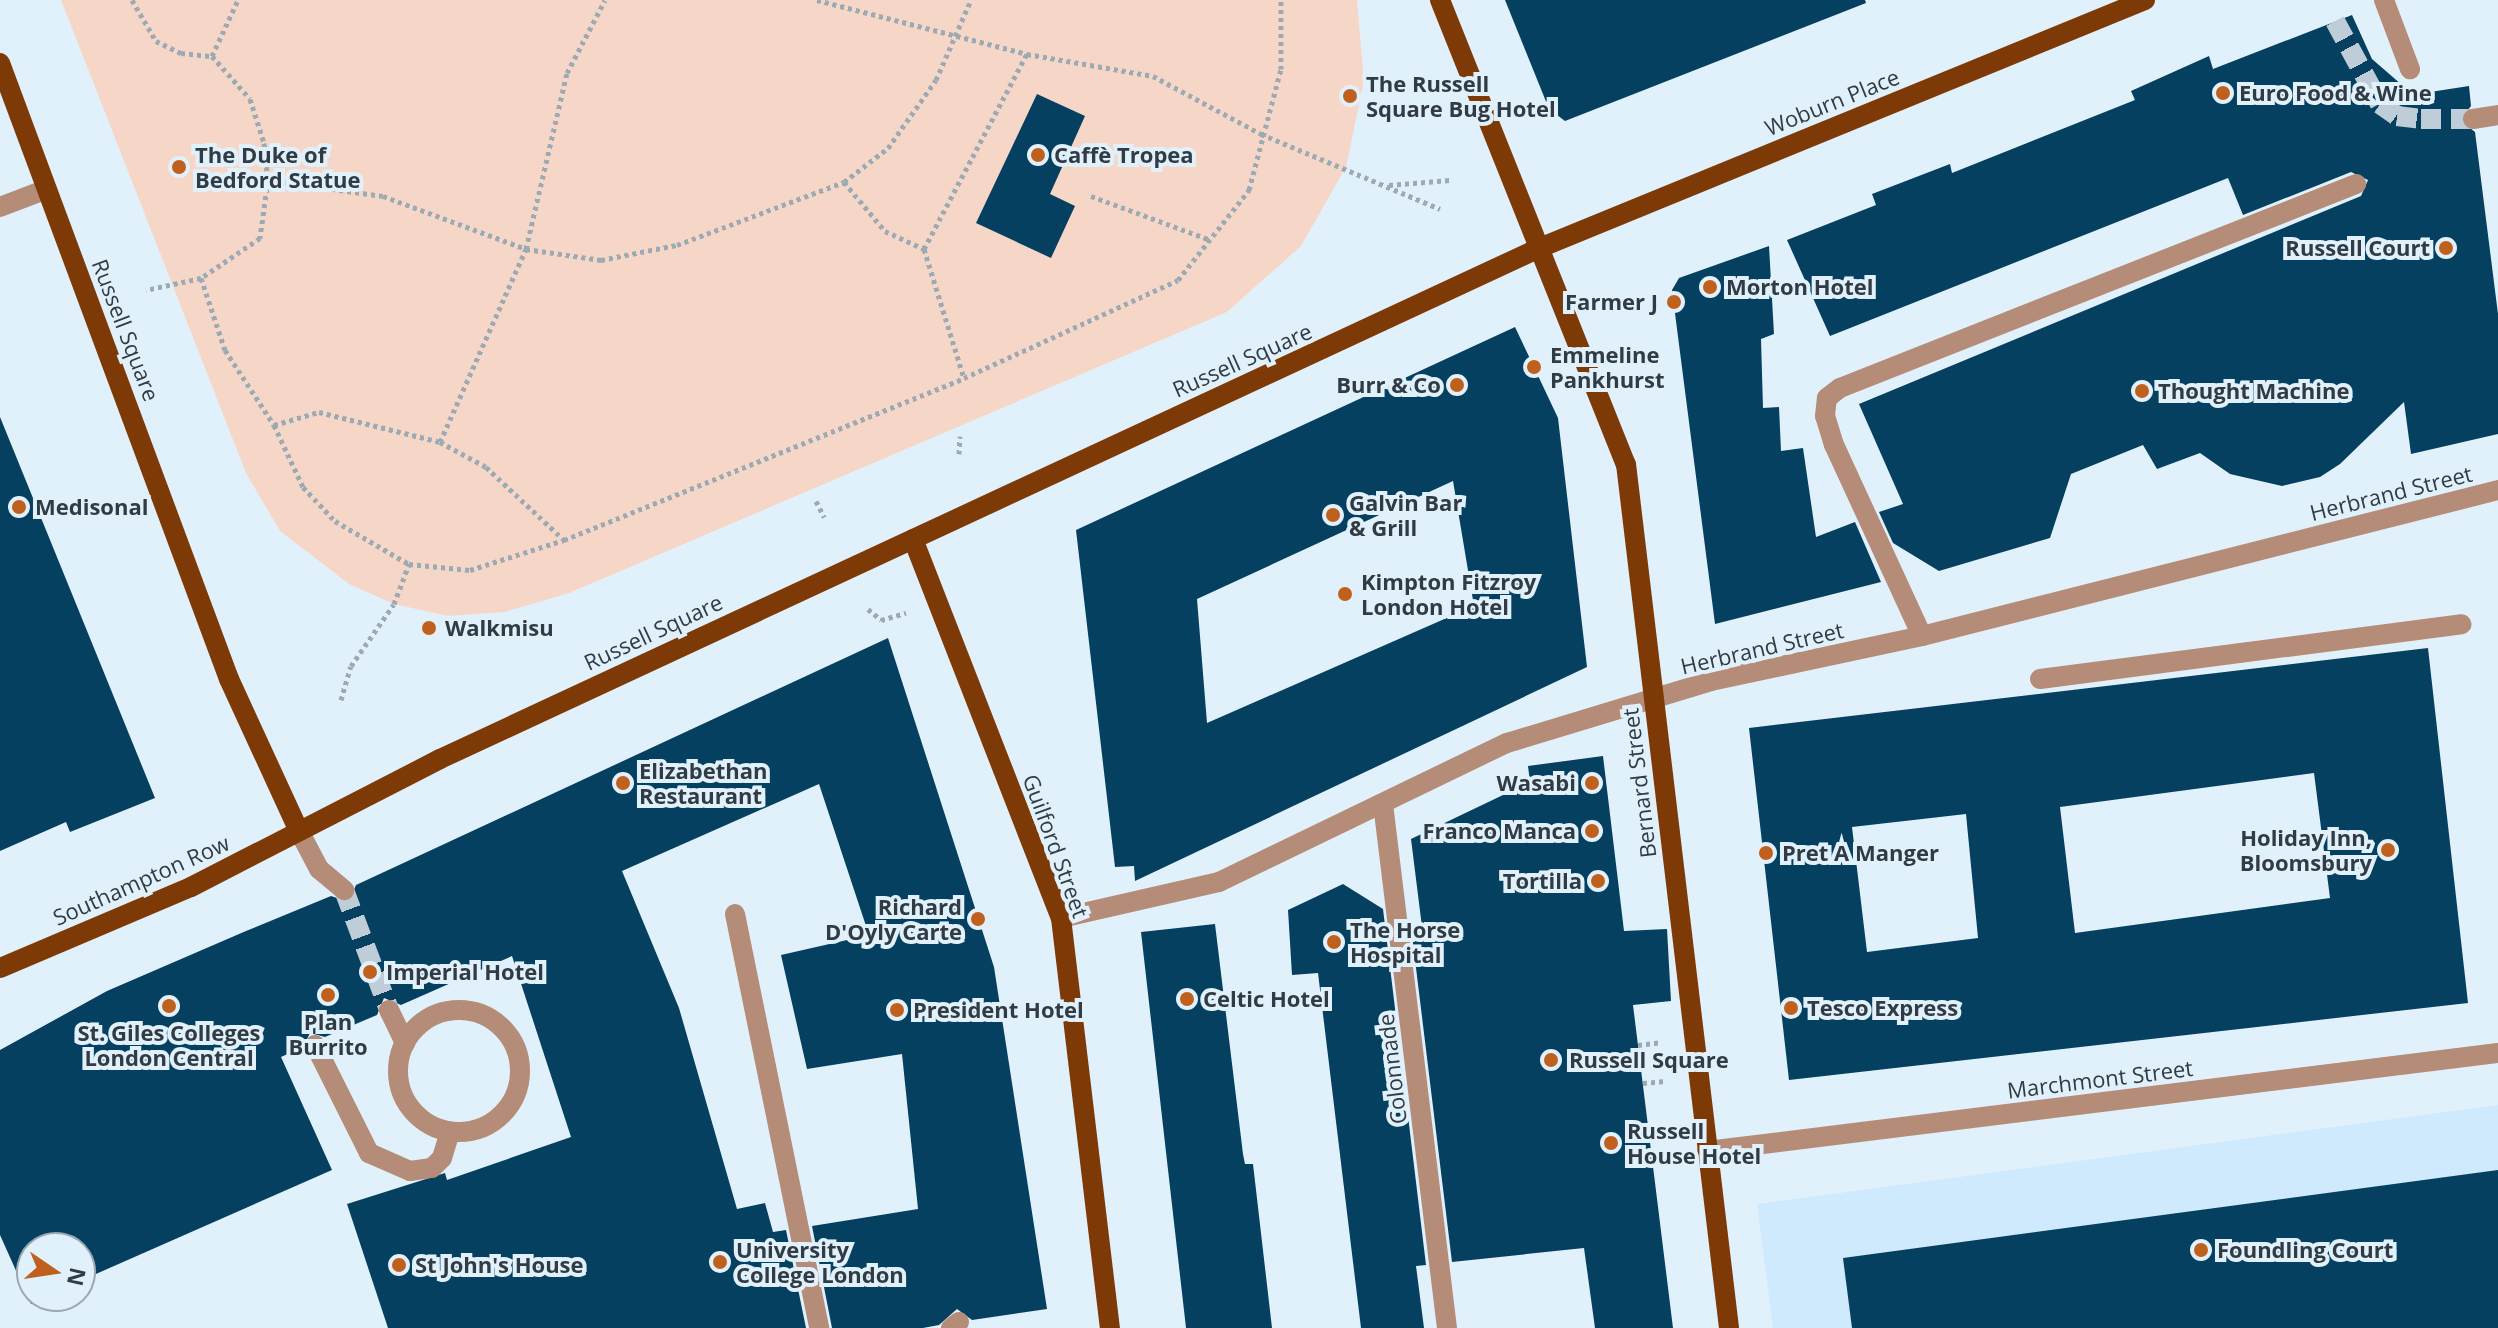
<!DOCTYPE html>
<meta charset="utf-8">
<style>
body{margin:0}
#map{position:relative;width:2498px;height:1328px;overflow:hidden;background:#e1f1fc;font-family:"Open Sans",sans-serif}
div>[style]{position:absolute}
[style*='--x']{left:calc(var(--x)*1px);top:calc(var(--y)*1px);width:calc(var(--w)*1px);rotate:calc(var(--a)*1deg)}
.built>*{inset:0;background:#cfe9fd}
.green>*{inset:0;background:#f6d7c7}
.building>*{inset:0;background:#054060}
.minor-tunnel>*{height:20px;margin-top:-10px;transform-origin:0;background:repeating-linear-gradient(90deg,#becdd7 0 20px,transparent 0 30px)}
.path>*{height:5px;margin-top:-2.5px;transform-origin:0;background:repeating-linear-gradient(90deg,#9caab4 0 4px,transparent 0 8px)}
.minor>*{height:20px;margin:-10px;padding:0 10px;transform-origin:10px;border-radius:10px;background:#b58c77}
.minor>.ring{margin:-10px;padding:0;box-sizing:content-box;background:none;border:20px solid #b58c77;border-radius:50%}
.major>*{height:20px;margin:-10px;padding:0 10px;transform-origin:10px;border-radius:10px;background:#7e3a06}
.dots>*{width:22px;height:22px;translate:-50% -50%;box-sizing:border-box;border:4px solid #e1f1fc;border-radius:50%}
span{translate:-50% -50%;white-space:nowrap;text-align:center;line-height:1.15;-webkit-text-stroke:8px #e1f1fc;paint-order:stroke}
.poi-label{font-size:22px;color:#313b43;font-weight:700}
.left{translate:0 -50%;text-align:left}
.right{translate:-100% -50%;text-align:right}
.street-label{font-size:22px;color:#313b43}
.north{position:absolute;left:16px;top:1232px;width:80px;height:80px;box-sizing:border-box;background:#e1f1fc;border:2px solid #9ba8b2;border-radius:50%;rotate:103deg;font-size:22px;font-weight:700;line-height:32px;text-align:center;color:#313b43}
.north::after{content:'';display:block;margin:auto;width:28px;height:36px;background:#c0601d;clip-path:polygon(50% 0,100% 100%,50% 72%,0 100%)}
</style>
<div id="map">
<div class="built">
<i style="clip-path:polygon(2498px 1105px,2498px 1328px,1773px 1328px,1757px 1204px)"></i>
</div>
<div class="green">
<i style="clip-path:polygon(61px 0,1357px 0,1364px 81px,1346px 167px,1301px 246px,1227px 312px,569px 593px,505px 612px,448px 616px,394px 604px,349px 584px,280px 531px,246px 473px)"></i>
</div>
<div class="building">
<i style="clip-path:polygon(1505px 0,1865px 0,1866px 3px,1565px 121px,1549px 109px)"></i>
<i style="clip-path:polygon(2352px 15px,2372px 59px,2402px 85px,2430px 92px,2469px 86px,2471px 106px,2460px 120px,2475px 132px,2498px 314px,2498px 434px,2411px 454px,2404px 402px,2340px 464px,2320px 477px,2282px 486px,2230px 474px,2200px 453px,2157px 469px,2143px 445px,2071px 474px,2050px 538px,1939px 571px,1893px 543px,1879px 512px,1903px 504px,1859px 404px,2361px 196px,2368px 180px,2351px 172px,2243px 215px,2228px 178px,1830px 336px,1787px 240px,1876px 205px,1872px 194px,1950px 164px,1952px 173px,2135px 100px,2131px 91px,2209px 56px,2213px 69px)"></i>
<i style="clip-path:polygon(1037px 94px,1085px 116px,1050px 194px,1075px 206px,1051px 258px,976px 223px)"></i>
<i style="clip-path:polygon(1769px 246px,1774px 334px,1761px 339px,1763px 408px,1779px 407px,1781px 451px,1803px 448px,1816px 537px,1855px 522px,1881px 582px,1715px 624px,1672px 290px,1679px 278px)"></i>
<i style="clip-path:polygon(evenodd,1515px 327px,1558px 418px,1587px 667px,1135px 881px,1134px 866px,1115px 867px,1076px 530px,1515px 327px,1453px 481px,1474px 606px,1207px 723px,1197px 599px,1453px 481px)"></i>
<i style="clip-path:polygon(0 417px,155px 798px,70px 832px,66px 822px,0 851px)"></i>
<i style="clip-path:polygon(888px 638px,994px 967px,1047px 1309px,972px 1320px,957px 1309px,939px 1325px,923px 1328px,832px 1328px,812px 1226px,918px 1209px,902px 1054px,807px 1069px,781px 955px,869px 935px,819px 784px,622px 871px,679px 1008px,737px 1209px,765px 1203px,773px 1232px,786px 1230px,806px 1328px,388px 1328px,347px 1204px,445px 1173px,447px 1180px,571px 1137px,512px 956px,401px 1005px,384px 998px,377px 1015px,325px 1037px,310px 1033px,303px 1047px,281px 1057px,332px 1170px,80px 1281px,80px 1248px,32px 1248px,32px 1296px,48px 1296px,31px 1304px,0 1235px,0 1050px,107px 991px,246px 931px,331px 896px,349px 902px,356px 885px)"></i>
<i style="clip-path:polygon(evenodd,2428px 648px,2468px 1003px,1789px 1080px,1749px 728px,2428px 648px,2314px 773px,2330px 898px,2075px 933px,2060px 807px,2314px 773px,2428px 648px,1966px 814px,1978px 938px,1867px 952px,1852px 827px,1966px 814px)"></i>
<i style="clip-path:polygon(1603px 756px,1624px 931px,1667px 929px,1671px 1001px,1633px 1005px,1673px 1328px,1595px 1328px,1584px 1248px,1452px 1262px,1411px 927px,1423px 935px,1411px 839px,1530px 782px,1528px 766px)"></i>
<i style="clip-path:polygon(1343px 884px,1383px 909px,1426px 1265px,1416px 1266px,1424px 1328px,1361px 1328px,1318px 973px,1292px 975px,1288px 910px)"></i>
<i style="clip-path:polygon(1215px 924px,1243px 1154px,1245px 1164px,1253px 1164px,1272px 1328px,1186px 1328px,1141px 932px)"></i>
<i style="clip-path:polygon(2498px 1170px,2498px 1328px,1852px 1328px,1843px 1258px)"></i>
</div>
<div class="minor-tunnel">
<i style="--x:2335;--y:21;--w:94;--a:61.5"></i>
<i style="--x:2380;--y:104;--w:21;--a:35"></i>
<i style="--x:2397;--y:116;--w:24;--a:7"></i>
<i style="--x:2421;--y:119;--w:52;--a:0"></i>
<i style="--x:344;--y:890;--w:128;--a:69.4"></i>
</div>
<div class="path">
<i style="--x:132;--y:0;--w:48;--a:59.7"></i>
<i style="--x:156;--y:41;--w:28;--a:26"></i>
<i style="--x:181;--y:53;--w:31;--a:6"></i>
<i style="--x:212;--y:56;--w:57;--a:48.5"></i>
<i style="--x:250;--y:99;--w:46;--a:72.3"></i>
<i style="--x:264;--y:143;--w:37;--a:84"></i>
<i style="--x:268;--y:180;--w:59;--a:97.9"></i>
<i style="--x:260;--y:238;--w:71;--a:145.9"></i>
<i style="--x:201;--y:278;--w:56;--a:167.7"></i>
<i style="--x:817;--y:0;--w:217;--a:14.4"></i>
<i style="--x:1027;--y:54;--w:128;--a:9.9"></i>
<i style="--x:1153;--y:76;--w:123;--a:28.2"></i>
<i style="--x:1261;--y:134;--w:194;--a:22.7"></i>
<i style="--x:212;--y:56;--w:62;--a:-65.1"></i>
<i style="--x:268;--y:180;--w:116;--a:7.9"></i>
<i style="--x:383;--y:196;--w:153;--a:20.3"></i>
<i style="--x:526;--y:249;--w:76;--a:8.3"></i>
<i style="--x:601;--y:260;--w:77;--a:-11.2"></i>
<i style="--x:677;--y:245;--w:178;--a:-20.7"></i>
<i style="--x:844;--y:182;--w:56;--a:-37.7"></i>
<i style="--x:888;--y:148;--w:83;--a:-54.8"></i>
<i style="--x:936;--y:80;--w:87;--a:-66.4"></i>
<i style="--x:844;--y:182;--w:64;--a:50.1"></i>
<i style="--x:885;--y:231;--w:43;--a:24.8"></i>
<i style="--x:924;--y:249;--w:135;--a:72.8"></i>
<i style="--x:1389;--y:185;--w:61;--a:-4.7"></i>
<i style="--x:1091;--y:196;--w:125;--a:20.2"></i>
<i style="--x:924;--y:249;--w:221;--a:-62.2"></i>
<i style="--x:201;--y:278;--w:76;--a:71.6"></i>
<i style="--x:225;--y:350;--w:90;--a:56.8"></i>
<i style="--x:274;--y:425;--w:68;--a:64.9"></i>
<i style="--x:303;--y:487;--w:47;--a:46.7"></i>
<i style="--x:335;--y:521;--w:86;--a:30.2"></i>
<i style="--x:409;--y:564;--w:61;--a:5.6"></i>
<i style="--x:470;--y:570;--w:99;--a:-17.7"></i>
<i style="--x:564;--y:540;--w:432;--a:-22"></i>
<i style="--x:964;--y:378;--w:235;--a:-24.6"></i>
<i style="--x:1178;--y:280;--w:115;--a:-51.7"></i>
<i style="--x:1249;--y:190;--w:125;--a:-75.2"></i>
<i style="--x:1281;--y:69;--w:69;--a:-90"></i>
<i style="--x:274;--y:425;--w:47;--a:-16.1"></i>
<i style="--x:319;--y:412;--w:125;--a:13.9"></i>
<i style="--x:440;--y:442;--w:52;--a:28.5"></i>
<i style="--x:486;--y:467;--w:105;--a:43.1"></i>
<i style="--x:440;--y:442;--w:211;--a:-66"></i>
<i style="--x:526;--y:249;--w:181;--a:-76.9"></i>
<i style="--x:567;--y:73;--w:82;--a:-62.5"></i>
<i style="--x:959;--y:454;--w:18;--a:-87"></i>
<i style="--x:816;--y:501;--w:18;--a:63"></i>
<i style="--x:868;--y:609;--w:17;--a:40"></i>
<i style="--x:881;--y:620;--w:26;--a:-16"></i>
<i style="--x:341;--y:700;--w:35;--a:-74"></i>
<i style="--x:351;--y:666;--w:75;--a:-55.3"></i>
<i style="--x:394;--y:604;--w:43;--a:-69.4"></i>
<i style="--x:1638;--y:1045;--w:23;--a:-7"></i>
<i style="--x:1643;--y:1083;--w:23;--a:-5"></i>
</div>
<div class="minor">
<i style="--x:2384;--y:0;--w:74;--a:69.4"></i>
<i style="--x:2473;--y:119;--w:25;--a:-9"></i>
<i style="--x:0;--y:207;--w:50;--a:-21"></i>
<i style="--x:1922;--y:636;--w:210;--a:-114.7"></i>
<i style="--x:1834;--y:445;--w:30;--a:-107"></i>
<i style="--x:1825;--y:416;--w:18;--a:-84"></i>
<i style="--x:1827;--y:398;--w:16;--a:-38"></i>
<i style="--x:1840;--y:388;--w:555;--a:-21.57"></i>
<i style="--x:2040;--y:679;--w:425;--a:-7.4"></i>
<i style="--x:1383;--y:804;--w:528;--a:83.04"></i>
<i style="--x:299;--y:831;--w:43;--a:62.2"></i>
<i style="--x:319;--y:869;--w:33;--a:40"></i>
<i style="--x:735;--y:914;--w:422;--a:78.5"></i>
<i style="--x:1061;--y:918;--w:162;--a:-12.8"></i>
<i style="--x:1219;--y:882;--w:320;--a:-25.8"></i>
<i style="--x:1507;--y:743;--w:213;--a:-16.9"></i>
<i style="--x:1711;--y:681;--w:216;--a:-12"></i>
<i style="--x:1922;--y:636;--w:594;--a:-14.22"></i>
<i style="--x:389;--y:1010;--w:37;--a:64"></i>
<i class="ring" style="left:398px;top:1010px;width:102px;height:102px"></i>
<i style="--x:315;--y:1045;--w:121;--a:63.4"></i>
<i style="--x:369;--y:1153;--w:45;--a:23.7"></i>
<i style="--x:410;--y:1171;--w:22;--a:-8"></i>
<i style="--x:432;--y:1168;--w:14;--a:-45"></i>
<i style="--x:442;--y:1158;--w:27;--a:-73"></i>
<i style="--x:1707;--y:1151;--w:797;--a:-7.06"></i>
<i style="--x:951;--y:1328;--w:10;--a:-37"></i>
</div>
<div class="major">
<i style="--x:1440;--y:0;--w:500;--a:68.2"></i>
<i style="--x:1626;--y:464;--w:870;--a:83.2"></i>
<i style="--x:0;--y:63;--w:657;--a:69.61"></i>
<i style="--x:229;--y:679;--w:167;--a:65.3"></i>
<i style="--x:913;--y:539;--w:407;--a:68.7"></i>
<i style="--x:1061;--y:918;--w:413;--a:83.2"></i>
<i style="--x:0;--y:968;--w:207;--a:-23"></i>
<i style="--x:191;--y:887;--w:280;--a:-27.2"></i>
<i style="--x:440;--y:759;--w:1210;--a:-24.93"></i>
<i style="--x:1537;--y:249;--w:657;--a:-22.27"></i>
</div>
<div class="dots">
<i style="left:2223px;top:93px;background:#c0601d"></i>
<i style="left:1350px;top:96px;background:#c0601d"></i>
<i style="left:1038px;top:155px;background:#c0601d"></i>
<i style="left:179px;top:167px;background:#c0601d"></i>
<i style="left:2446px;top:248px;background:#c0601d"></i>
<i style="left:1710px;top:287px;background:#c0601d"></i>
<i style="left:1674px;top:302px;background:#c0601d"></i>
<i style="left:1534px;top:367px;background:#c0601d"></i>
<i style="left:1457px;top:385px;background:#c0601d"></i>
<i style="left:2142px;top:391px;background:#c0601d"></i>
<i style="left:19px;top:507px;background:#c0601d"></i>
<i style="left:1333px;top:515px;background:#c0601d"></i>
<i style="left:1345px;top:594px;background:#c0601d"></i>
<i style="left:429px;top:628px;background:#c0601d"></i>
<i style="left:623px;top:783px;background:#c0601d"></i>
<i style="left:1592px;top:783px;background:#c0601d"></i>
<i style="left:1592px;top:831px;background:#c0601d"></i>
<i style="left:2388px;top:850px;background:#c0601d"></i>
<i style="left:1766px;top:853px;background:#c0601d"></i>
<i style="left:1598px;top:881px;background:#c0601d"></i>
<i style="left:978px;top:919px;background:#c0601d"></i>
<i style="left:1334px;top:942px;background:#c0601d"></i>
<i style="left:370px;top:972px;background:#c0601d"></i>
<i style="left:328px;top:995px;background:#c0601d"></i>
<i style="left:1187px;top:999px;background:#c0601d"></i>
<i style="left:169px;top:1006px;background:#c0601d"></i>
<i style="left:1791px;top:1008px;background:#c0601d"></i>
<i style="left:897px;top:1010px;background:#c0601d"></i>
<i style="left:1551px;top:1060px;background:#c0601d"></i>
<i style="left:1611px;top:1143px;background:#c0601d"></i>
<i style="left:2201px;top:1250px;background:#c0601d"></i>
<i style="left:720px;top:1262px;background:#c0601d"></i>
<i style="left:399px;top:1265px;background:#c0601d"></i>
</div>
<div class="poi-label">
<span class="left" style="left:1366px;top:96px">The Russell<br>Square Bug Hotel</span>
<span class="left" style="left:2239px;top:93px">Euro Food &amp; Wine</span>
<span class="left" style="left:195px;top:167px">The Duke of<br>Bedford Statue</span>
<span class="left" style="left:1054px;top:155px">Caffè Tropea</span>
<span class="right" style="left:2430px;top:248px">Russell Court</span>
<span class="left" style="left:1726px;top:287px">Morton Hotel</span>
<span class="right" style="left:1658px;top:302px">Farmer J</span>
<span class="left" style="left:1550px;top:367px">Emmeline<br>Pankhurst</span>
<span class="right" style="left:1441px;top:385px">Burr &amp; Co</span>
<span class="left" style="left:2158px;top:391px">Thought Machine</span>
<span class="left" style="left:1349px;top:515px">Galvin Bar<br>&amp; Grill</span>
<span class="left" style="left:35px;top:507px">Medisonal</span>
<span class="left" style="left:1361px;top:594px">Kimpton Fitzroy<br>London Hotel</span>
<span class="left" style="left:445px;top:628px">Walkmisu</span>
<span class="left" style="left:639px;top:783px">Elizabethan<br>Restaurant</span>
<span class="right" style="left:1576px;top:783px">Wasabi</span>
<span class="right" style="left:1576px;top:831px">Franco Manca</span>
<span class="right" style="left:2372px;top:850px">Holiday Inn,<br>Bloomsbury</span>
<span class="left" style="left:1782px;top:853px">Pret A Manger</span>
<span class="right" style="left:1582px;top:881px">Tortilla</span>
<span class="right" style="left:962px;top:919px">Richard<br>D'Oyly Carte</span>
<span class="left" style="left:1350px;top:942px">The Horse<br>Hospital</span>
<span class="left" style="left:386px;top:972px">Imperial Hotel</span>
<span class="left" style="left:1203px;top:999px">Celtic Hotel</span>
<span class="left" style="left:1807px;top:1008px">Tesco Express</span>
<span class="left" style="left:913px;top:1010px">President Hotel</span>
<span style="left:328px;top:1034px">Plan<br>Burrito</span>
<span style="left:169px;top:1045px">St. Giles Colleges<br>London Central</span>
<span class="left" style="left:1569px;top:1060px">Russell Square</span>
<span class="left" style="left:1627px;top:1143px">Russell<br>House Hotel</span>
<span class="left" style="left:736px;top:1262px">University<br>College London</span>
<span class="left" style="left:2217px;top:1250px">Foundling Court</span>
<span class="left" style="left:415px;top:1265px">St John's House</span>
</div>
<div class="street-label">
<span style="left:1832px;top:102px;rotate:-22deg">Woburn Place</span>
<span style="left:126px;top:330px;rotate:69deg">Russell Square</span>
<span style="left:1242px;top:360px;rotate:-24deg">Russell Square</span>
<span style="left:2391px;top:493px;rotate:-14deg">Herbrand Street</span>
<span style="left:653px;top:632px;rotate:-25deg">Russell Square</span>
<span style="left:1762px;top:648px;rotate:-13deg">Herbrand Street</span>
<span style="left:1639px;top:783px;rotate:-97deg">Bernard Street</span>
<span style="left:1056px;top:846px;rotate:70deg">Guilford Street</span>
<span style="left:141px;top:880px;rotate:-24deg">Southampton Row</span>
<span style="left:1392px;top:1069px;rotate:-97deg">Colonnade</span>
<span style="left:2100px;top:1079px;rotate:-7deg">Marchmont Street</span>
</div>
<div class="north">N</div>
</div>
